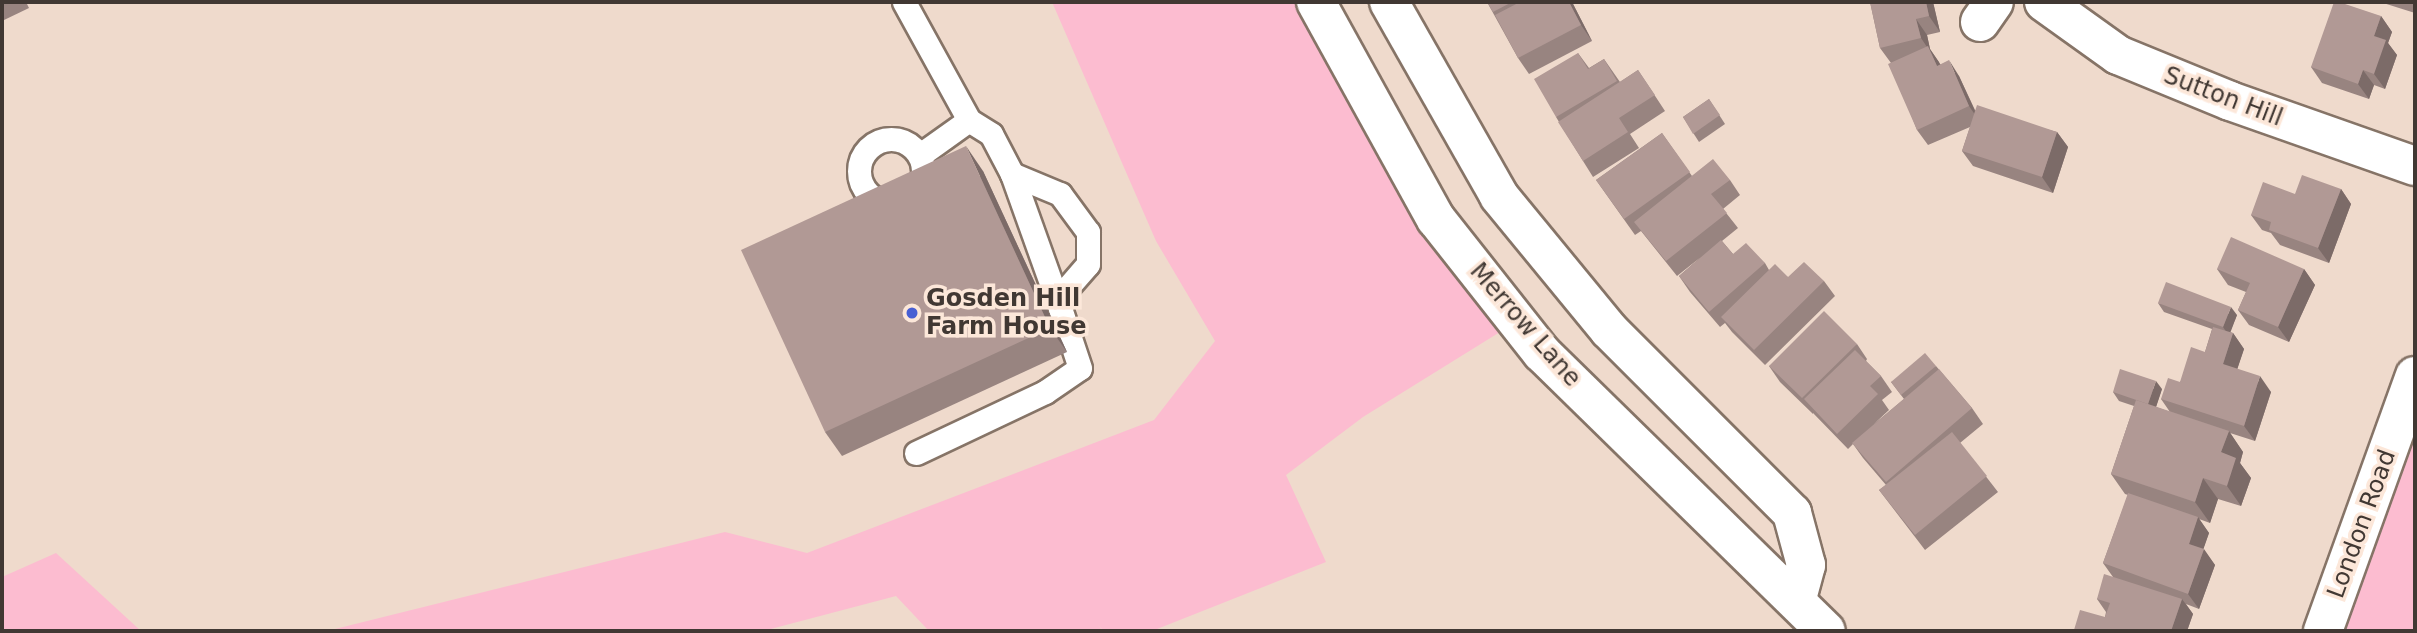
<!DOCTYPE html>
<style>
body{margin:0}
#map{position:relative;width:2417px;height:633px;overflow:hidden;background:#efdacc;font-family:"DejaVu Sans",sans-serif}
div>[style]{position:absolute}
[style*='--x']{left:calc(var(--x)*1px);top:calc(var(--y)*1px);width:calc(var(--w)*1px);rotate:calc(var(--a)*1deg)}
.green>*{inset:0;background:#fcbcd0}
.roads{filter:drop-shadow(2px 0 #867467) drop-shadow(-2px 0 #867467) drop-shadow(0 2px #867467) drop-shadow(0 -2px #867467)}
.lane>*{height:23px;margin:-11.5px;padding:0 11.5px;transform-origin:11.5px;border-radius:11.5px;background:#fff}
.lane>.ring{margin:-11.5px;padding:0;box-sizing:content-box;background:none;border:23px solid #fff;border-radius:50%}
.street>*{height:38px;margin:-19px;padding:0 19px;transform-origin:19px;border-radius:19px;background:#fff}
.wall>*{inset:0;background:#988480}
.shaded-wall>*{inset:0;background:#7c6b68}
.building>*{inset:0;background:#b19995}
.dots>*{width:19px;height:19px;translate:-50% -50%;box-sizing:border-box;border:4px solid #fce7d9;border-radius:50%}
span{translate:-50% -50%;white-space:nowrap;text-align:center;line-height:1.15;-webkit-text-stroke:7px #fce7d9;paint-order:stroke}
.street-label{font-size:24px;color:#413833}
.poi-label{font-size:24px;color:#413833;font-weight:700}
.left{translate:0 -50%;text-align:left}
.frame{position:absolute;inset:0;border:4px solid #413833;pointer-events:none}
</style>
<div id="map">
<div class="green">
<i style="clip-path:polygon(1052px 2px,1295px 2px,1422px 236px,1500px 332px,1363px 417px,1286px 475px,1326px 562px,1152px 631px,1104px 631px,1098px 625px,1103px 631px,929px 631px,896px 596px,763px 631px,327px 631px,725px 532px,807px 553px,1154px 420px,1215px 341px,1156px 241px)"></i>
<i style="clip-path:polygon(2415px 417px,2415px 631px,2336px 631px)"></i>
<i style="clip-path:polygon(56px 553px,141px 631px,2px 631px,2px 577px)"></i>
</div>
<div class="roads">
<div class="lane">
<i style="--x:904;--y:2;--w:135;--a:61.2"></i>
<i style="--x:969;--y:120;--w:60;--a:144.5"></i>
<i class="ring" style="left:859px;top:139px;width:41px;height:41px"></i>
<i style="--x:1012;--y:174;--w:142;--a:70.3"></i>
<i style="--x:916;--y:453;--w:143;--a:-25.3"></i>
<i style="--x:1045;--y:392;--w:42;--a:-34.4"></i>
<i style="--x:1080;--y:368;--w:63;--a:-108.4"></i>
<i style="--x:1060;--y:308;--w:22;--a:-69"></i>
<i style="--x:1068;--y:287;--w:30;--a:-49"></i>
<i style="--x:1088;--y:264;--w:32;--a:-90"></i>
<i style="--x:1088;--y:232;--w:47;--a:-126.4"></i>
<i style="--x:1060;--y:194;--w:52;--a:-157.4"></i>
<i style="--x:1012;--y:174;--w:45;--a:-117.7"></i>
<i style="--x:991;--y:134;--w:26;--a:-148"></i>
</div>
<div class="street">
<i style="--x:1316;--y:2;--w:248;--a:61.1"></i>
<i style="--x:1436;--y:219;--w:171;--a:51.7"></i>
<i style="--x:1542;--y:353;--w:397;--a:44.4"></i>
<i style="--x:1389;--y:2;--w:223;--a:60.4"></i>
<i style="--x:1499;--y:196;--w:173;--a:50.6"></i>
<i style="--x:1609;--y:330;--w:259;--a:45"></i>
<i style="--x:1792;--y:513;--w:54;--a:74.9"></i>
<i style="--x:1806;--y:565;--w:35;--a:105"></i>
<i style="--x:2044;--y:2;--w:91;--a:35.6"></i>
<i style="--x:2118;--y:55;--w:121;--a:22.3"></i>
<i style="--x:2230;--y:101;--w:196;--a:19.4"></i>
<i style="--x:1980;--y:22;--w:24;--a:-55"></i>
<i style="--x:2323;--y:631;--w:271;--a:-70.2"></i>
</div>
</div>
<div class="wall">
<i style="clip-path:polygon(2px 2px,26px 2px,29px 8px,2px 21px)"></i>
<i style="clip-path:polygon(1487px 2px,1572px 2px,1592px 41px,1529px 74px,1518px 58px)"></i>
<i style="clip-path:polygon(1870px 2px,1933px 2px,1940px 32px,1927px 35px,1930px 49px,1940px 64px,1959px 76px,1975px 110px,2057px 132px,2068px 147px,2053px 193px,1973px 166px,1962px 151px,1970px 127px,1928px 145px,1917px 130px,1891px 63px,1880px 48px)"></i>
<i style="clip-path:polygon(2380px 2px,2415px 2px,2415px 13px)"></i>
<i style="clip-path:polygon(2381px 16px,2392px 32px,2388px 43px,2397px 55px,2385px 89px,2374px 85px,2369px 99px,2322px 83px,2311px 67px)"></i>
<i style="clip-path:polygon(1578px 53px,1589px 68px,1604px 59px,1620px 82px,1638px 70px,1665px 111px,1630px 134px,1639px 148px,1593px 177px,1583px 161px,1556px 117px)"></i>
<i style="clip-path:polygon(1709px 99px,1725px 124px,1699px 142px,1683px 117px)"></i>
<i style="clip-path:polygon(1662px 133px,1692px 176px,1730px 180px,1740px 195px,1723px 209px,1738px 228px,1722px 241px,1733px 254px,1765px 263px,1769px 270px,1788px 277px,1824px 281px,1835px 296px,1765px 365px,1732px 332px,1725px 323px,1720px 327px,1690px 292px,1679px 276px,1701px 257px,1677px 276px,1641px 231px,1635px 235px,1596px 180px)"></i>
<i style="clip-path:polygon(983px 171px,1067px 352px,842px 456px,825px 432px)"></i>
<i style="clip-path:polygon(2341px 189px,2351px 204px,2329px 263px,2280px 245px,2271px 233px,2262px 230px,2251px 215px,2295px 194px)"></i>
<i style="clip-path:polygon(2217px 269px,2304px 269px,2315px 285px,2289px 342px,2249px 325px,2238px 310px,2246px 292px,2228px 285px)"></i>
<i style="clip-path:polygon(2158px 303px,2237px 315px,2230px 332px,2233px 333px,2244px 349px,2237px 369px,2271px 392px,2255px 441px,2230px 433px,2243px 452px,2240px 463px,2251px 478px,2241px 506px,2218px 499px,2210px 523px,2199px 519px,2209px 533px,2203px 549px,2215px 565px,2199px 609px,2186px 604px,2193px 614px,2187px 631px,2075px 631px,2074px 630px,2105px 617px,2106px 612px,2097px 599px,2113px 577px,2103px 563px,2128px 495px,2125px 494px,2111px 474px,2134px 406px,2119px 401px,2113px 392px,2162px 389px,2156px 407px,2170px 412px,2161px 399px,2180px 382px,2205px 352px,2212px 329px,2164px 312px)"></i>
<i style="clip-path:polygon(1857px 344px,1867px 359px,1866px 361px,1881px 376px,1892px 392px,1882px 400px,1889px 410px,1874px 424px,1904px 399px,1891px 382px,1936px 366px,1972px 408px,1983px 424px,1960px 443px,1998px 492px,1925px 550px,1879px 490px,1886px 485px,1863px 458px,1853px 444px,1848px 449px,1813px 413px,1813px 414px,1780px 382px,1769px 366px)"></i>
</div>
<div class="shaded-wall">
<i style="clip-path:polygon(1569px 2px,1572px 2px,1592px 41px,1581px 25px)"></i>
<i style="clip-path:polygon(1926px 2px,1933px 2px,1940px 32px,1929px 16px)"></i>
<i style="clip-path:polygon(2381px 16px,2392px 32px,2388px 43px,2397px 55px,2385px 89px,2374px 74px,2374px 36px)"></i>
<i style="clip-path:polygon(1916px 19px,1927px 35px,1930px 49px,1939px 62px,1948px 81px,1937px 66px,1931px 53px,1921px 38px)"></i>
<i style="clip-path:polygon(1949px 60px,1959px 76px,1980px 122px,1969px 106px)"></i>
<i style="clip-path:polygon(2363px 70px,2374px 85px,2369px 99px,2358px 84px)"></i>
<i style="clip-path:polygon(2057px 132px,2068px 147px,2053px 193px,2042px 177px)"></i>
<i style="clip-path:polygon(966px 146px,983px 171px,1067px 352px,1050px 328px)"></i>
<i style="clip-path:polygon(2341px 189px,2351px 204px,2329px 263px,2318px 248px)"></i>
<i style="clip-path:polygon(2304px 269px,2315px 285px,2289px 342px,2278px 327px)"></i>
<i style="clip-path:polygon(2231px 307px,2237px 315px,2229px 336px,2223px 327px)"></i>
<i style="clip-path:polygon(2233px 333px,2244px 349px,2234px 379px,2223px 364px)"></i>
<i style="clip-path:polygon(2260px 376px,2271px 392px,2255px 441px,2244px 426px)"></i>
<i style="clip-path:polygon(2156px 381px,2162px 389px,2154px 413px,2148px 404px)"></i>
<i style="clip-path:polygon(2229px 431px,2243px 452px,2240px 463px,2251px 478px,2241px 506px,2227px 486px,2221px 452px)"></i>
<i style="clip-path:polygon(2203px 478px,2218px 499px,2210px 523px,2195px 502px)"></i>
<i style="clip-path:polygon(2198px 517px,2209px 533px,2200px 559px,2189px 544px)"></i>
<i style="clip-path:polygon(2204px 549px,2215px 565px,2199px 609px,2188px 594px)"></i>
<i style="clip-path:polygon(2182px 599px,2193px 614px,2187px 631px,2171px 631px)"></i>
</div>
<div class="building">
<i style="clip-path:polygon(1487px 2px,1512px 2px,1493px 12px)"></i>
<i style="clip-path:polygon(1520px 2px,1569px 2px,1581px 25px,1518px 58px,1495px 15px)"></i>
<i style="clip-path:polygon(1870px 2px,1926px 2px,1929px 16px,1916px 19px,1921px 38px,1880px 48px)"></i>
<i style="clip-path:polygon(2334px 2px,2339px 2px,2381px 16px,2374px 36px,2386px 40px,2374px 74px,2363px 70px,2358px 84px,2311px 67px)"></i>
<i style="clip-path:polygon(1928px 46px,1937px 66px,1949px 60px,1969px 106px,1917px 130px,1888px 64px)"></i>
<i style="clip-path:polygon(1578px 53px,1588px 69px,1604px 59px,1617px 81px,1556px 117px,1534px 79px)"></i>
<i style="clip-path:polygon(1638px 70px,1655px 95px,1619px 118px,1628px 132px,1583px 161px,1558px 122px)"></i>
<i style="clip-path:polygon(1709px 99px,1720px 115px,1693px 134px,1683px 117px)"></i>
<i style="clip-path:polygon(1977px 105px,2057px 132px,2042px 177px,1962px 151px)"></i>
<i style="clip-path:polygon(1662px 133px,1690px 172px,1624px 219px,1596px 180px)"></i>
<i style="clip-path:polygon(966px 146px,1050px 328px,825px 432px,741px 250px)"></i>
<i style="clip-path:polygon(1713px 159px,1730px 180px,1711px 194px,1727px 213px,1666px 261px,1634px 222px)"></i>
<i style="clip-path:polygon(2302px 175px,2341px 189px,2318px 248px,2269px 230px,2271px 222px,2251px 215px,2263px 182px,2295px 194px)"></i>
<i style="clip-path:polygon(2231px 237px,2304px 269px,2278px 327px,2238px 310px,2250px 283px,2217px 269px)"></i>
<i style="clip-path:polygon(1721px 240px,1733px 254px,1746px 243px,1765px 263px,1709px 312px,1679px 276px)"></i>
<i style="clip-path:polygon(1804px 262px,1824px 281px,1754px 350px,1721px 317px,1775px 264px,1788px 277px)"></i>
<i style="clip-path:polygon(2166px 282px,2231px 307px,2223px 327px,2158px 303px)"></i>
<i style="clip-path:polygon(1824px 311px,1857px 344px,1802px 398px,1769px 366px)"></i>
<i style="clip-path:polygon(2213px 327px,2233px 333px,2223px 364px,2260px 376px,2244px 426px,2161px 399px,2168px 378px,2180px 382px,2191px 347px,2205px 352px)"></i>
<i style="clip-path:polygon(1855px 350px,1881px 376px,1870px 386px,1878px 394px,1837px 434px,1804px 399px)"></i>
<i style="clip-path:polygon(1925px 353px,1936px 366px,1901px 395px,1891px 382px)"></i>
<i style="clip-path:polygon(1939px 369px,1972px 408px,1886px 482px,1852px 443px)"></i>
<i style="clip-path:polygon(2120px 369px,2156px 381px,2148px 404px,2113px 392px)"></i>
<i style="clip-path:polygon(2136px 400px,2229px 431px,2221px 452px,2236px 458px,2227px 486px,2203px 478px,2195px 502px,2111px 474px)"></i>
<i style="clip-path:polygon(1952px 432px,1987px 476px,1915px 535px,1879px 490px)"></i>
<i style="clip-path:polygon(2128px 493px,2198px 517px,2189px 544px,2204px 549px,2188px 594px,2103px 563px)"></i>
<i style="clip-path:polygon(2104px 574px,2182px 599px,2171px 631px,2083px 631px,2081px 630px,2079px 631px,2074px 630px,2080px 610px,2105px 617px,2110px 603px,2097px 599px)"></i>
</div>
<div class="dots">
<i style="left:912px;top:313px;background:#485fd3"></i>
</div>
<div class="street-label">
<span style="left:2223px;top:97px;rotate:21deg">Sutton Hill</span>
<span style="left:1525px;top:325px;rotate:49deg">Merrow Lane</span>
<span style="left:2362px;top:524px;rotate:-70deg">London Road</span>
</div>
<div class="poi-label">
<span class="left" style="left:926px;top:313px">Gosden Hill<br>Farm House</span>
</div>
<div class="frame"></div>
</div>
